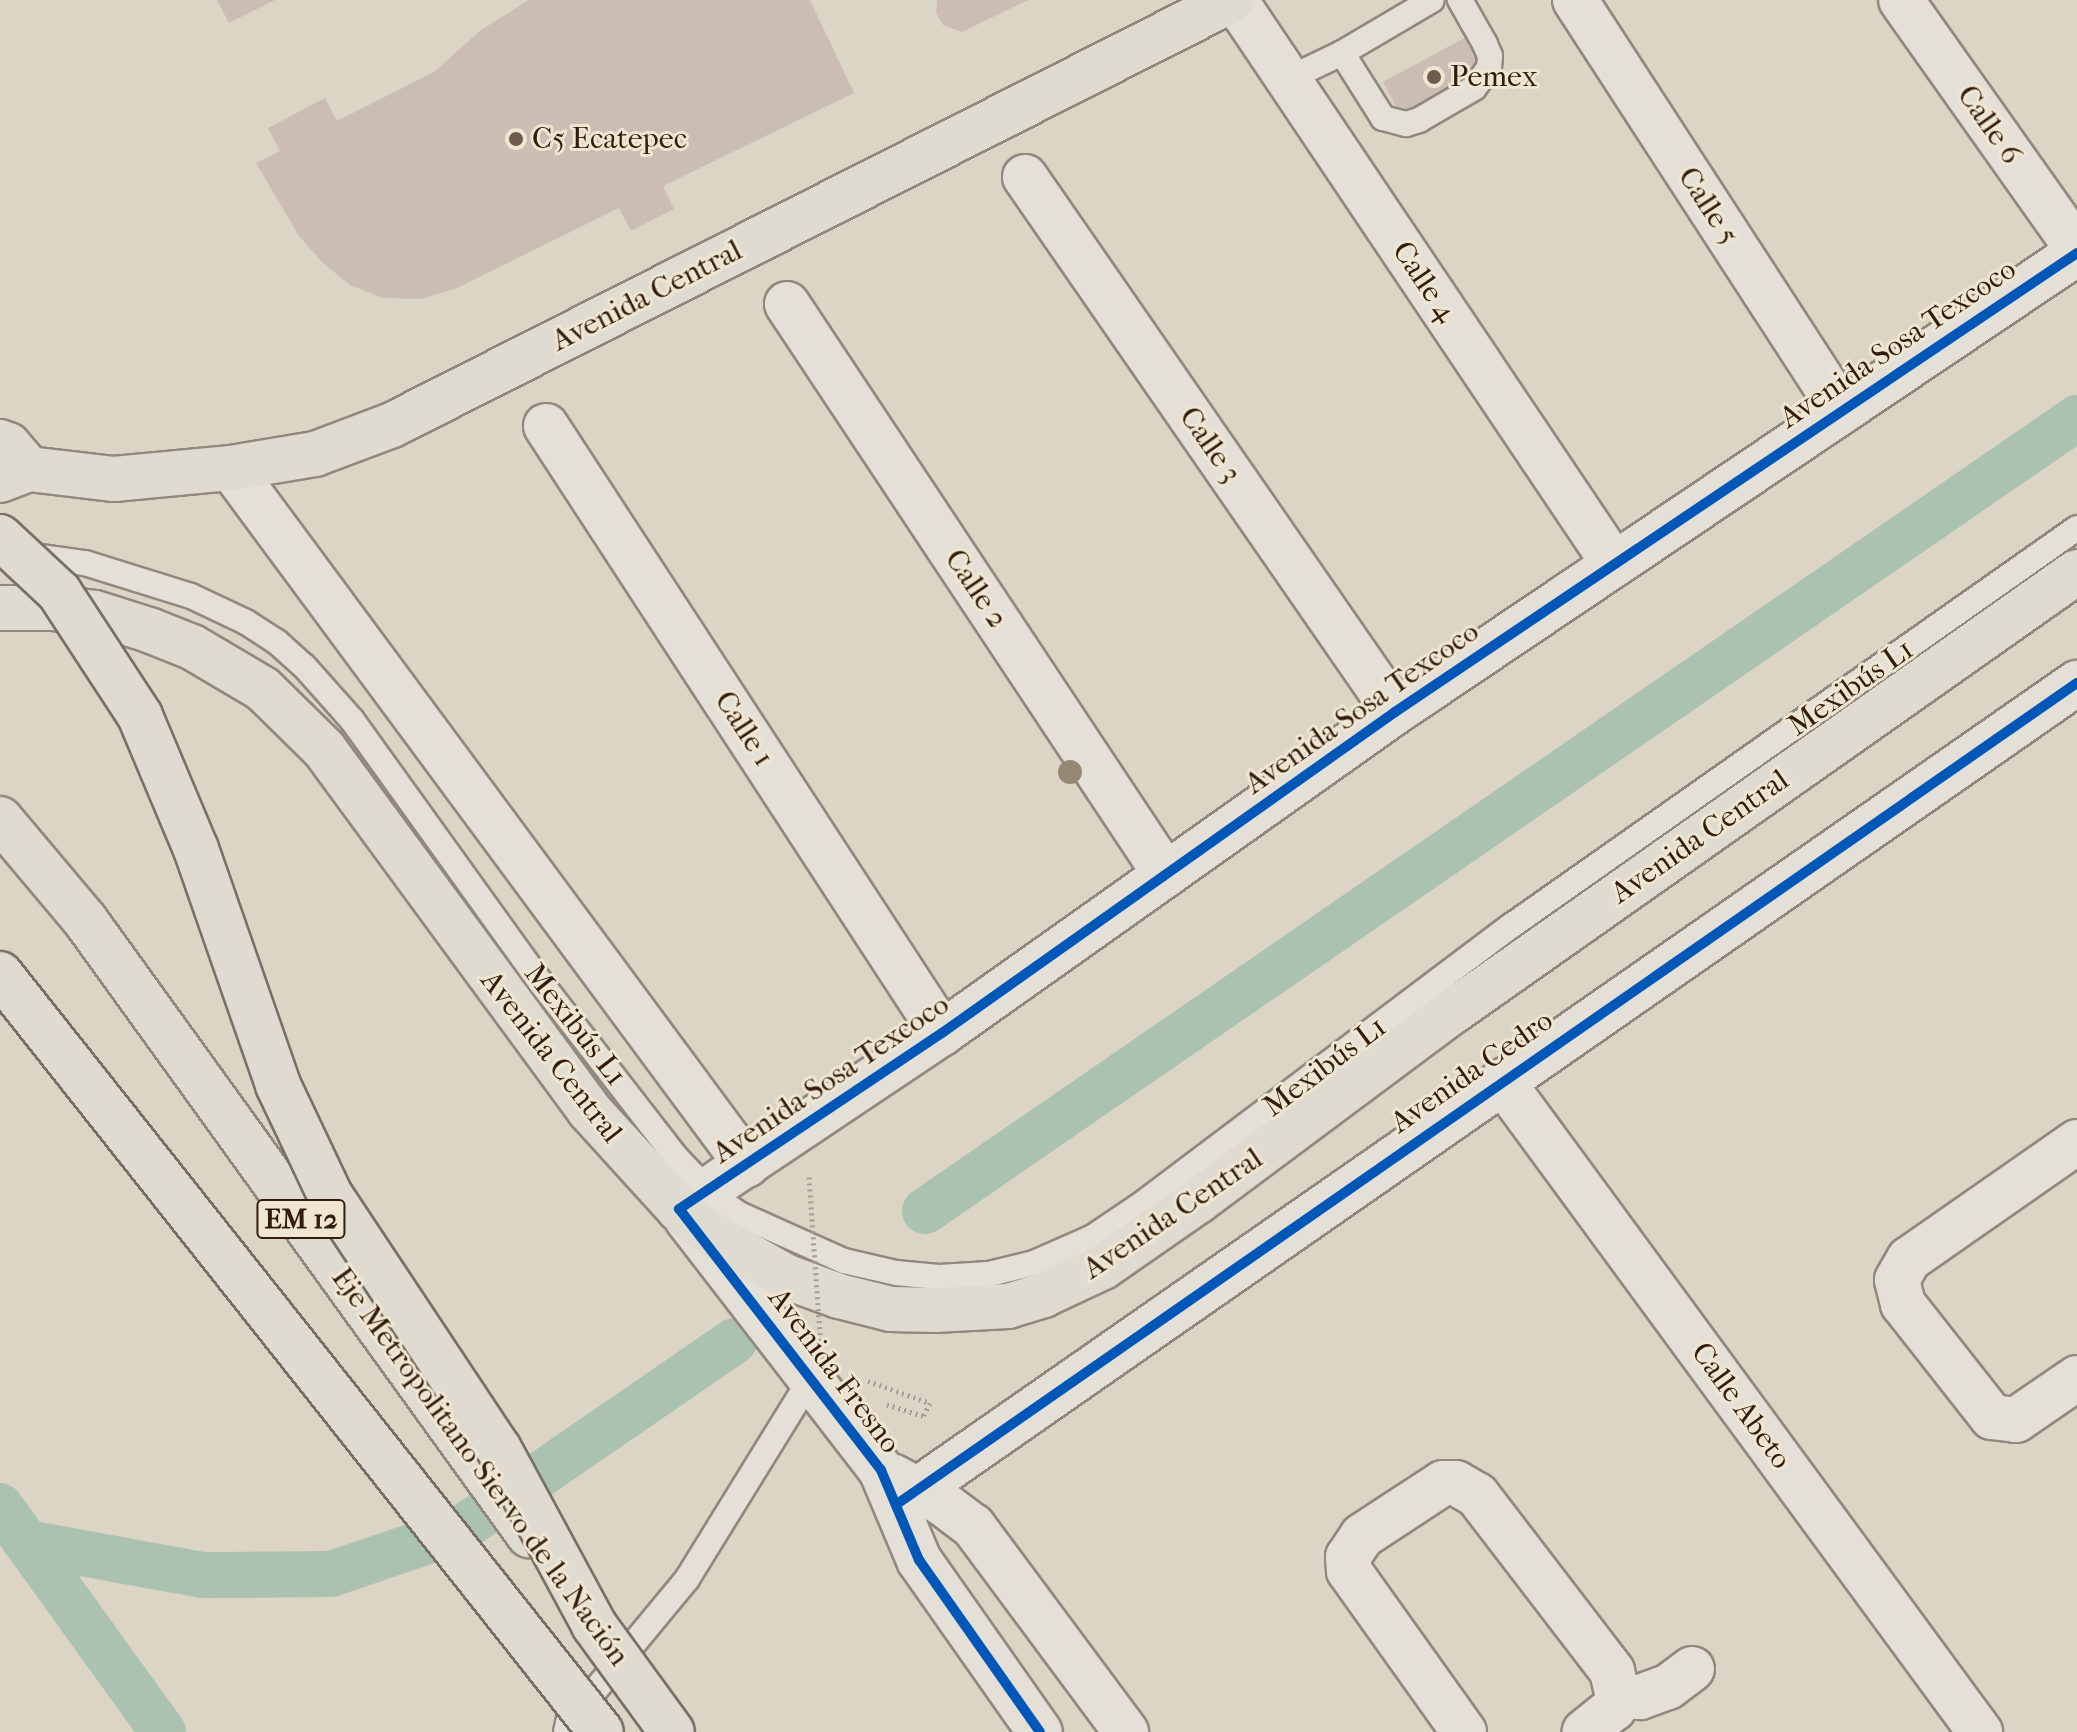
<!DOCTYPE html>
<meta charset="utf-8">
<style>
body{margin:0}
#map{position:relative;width:2077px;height:1732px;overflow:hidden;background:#dcd4c4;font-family:"IM FELL French Canon",serif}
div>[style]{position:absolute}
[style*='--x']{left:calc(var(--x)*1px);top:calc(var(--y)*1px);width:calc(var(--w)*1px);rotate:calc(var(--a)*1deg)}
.canal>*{height:46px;margin:-23px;padding:0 23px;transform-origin:23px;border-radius:23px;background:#acc2b1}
.building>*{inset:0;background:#ccbdb4}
.path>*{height:5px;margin-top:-2.5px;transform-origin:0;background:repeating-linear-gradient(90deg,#a29d95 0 2px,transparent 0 6px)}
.roads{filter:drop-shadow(2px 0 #90897d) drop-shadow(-2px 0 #90897d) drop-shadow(0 2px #90897d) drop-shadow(0 -2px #90897d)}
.lane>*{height:24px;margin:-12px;padding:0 12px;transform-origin:12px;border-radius:12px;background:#e4e0d8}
.street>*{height:44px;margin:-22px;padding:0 22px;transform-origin:22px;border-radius:22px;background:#e4e0d8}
.secondary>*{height:44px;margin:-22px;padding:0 22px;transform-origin:22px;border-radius:22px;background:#e4e0d8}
.highway>*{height:44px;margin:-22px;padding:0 22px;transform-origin:22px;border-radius:22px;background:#dfdbd1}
.path-bridge>*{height:5px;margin-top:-2.5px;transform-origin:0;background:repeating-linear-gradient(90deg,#a29d95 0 2px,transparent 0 6px)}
.bridges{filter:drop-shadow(2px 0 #777065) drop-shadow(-2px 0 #777065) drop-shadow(0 2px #777065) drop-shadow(0 -2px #777065)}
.highway-bridge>*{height:44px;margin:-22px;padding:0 22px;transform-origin:22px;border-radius:22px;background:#dfdbd1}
.cycleway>*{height:10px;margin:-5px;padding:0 5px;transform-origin:5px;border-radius:5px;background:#0057b8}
.trees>*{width:24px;height:24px;margin:-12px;border-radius:50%;background:#958973}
.dots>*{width:22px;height:22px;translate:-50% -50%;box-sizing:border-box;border:4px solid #efe6d2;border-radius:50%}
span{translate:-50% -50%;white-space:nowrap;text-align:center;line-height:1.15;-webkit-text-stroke:6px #efe6d2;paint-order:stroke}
.shield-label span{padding:2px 6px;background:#efe6d2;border:2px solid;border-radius:6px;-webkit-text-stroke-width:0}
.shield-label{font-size:28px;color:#321c0b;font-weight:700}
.poi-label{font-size:30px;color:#321c0b}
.left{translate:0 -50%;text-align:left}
.street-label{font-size:30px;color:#321c0b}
</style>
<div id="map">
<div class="canal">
<i style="--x:925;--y:1211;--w:1399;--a:-34.54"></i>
<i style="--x:0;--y:1506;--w:279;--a:54.2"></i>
<i style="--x:27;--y:1543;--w:179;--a:10.3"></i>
<i style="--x:203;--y:1575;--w:128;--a:-0.4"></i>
<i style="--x:331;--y:1574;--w:134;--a:-18.7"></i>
<i style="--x:458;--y:1531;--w:335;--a:-34.5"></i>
</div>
<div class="building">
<i style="clip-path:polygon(217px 0,275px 0,229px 23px)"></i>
<i style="clip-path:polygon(529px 0,810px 0,854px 93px,663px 186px,674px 209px,631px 231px,619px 208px,457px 288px,421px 299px,383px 298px,350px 285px,323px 263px,299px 236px,256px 163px,280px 151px,268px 128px,325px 98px,337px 121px,434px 72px,481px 30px)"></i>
<i style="clip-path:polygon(937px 0,1028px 0,962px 32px,943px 25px,936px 13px)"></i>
<i style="clip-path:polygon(1466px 37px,1484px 71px,1401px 116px,1383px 82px)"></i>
</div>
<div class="path">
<i style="--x:868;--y:1381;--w:66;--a:19.5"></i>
<i style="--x:930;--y:1403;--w:15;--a:118"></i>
<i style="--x:923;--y:1416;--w:38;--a:-162"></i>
</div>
<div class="roads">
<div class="lane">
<i style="--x:1342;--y:53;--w:77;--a:57.8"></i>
<i style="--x:1383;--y:118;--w:24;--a:15"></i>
<i style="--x:1406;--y:124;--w:14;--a:-17"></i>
<i style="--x:1419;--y:120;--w:64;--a:-30.2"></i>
<i style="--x:1474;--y:88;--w:25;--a:-53"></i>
<i style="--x:1489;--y:68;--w:12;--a:-85"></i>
<i style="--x:1490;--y:56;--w:13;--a:-113"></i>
<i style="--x:1485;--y:44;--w:51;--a:-119.6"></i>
<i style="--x:1288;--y:79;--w:60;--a:-25.7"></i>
<i style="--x:1342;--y:53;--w:104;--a:-30.5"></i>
<i style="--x:26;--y:555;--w:60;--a:7.7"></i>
<i style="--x:85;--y:563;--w:111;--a:17.3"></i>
<i style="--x:191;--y:596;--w:61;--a:25.3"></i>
<i style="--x:246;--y:622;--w:37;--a:33"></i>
<i style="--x:277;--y:642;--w:36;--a:42"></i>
<i style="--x:304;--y:666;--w:72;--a:48.4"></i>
<i style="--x:352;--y:720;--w:324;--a:54.3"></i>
<i style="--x:541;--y:983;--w:219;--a:52.2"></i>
<i style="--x:675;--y:1156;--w:57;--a:46.4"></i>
<i style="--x:714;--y:1197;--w:32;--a:34"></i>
<i style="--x:741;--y:1215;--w:113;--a:24.1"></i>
<i style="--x:844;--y:1261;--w:53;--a:13"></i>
<i style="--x:896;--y:1273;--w:43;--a:5.3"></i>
<i style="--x:939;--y:1277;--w:50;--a:-3.4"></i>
<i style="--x:989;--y:1274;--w:46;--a:-13.7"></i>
<i style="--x:1034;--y:1263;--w:64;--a:-23.8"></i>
<i style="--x:1093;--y:1237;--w:55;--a:-34"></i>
<i style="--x:1139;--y:1206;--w:466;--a:-37"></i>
<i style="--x:1511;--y:926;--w:692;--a:-35.11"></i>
<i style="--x:566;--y:1732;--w:9;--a:-77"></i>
<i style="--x:568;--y:1723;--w:187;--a:-50.4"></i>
<i style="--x:687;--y:1579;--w:236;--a:-58.3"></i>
</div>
<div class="street">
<i style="--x:1235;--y:0;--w:680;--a:56.1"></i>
<i style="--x:1575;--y:0;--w:490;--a:57"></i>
<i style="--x:1901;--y:0;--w:305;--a:54.7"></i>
<i style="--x:1025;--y:177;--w:650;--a:55.33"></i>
<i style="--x:787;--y:304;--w:685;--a:56.43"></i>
<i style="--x:546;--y:426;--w:725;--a:56.88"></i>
<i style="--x:231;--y:468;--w:867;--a:53.49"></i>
<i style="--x:1502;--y:1081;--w:808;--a:53.71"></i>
<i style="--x:2077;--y:1142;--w:205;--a:145.1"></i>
<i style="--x:1909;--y:1259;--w:24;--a:120"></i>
<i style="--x:1897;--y:1280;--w:25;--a:76"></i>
<i style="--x:1903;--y:1304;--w:144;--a:51.8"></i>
<i style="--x:1992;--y:1417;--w:24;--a:7"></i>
<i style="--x:2016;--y:1420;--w:74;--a:-34.5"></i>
<i style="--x:679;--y:1209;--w:316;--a:-33.8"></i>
<i style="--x:942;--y:1033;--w:555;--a:-35.32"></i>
<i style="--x:1395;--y:712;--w:822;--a:-33.94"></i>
<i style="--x:1618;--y:1696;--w:22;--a:3"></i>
<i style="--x:1640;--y:1697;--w:30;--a:-20"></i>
<i style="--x:1668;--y:1687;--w:30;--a:-37"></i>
<i style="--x:1464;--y:1732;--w:198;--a:-125.5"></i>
<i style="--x:1349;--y:1571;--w:14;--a:-94"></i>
<i style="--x:1348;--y:1557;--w:25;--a:-56"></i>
<i style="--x:1362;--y:1536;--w:97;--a:-33.2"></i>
<i style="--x:1443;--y:1483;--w:13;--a:0"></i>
<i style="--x:1456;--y:1483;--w:24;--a:30"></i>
<i style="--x:1477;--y:1495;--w:222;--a:52.5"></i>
<i style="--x:1612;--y:1671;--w:26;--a:77"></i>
<i style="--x:1618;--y:1696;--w:13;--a:108"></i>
<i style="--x:1614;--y:1708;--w:38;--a:141"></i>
</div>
<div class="secondary">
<i style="--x:687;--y:1219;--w:317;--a:52.3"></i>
<i style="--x:881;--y:1470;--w:98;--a:67.1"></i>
<i style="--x:919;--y:1560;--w:210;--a:54.9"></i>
<i style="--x:894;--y:1477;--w:55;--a:28.4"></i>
<i style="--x:942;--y:1503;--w:39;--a:37"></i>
<i style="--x:973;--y:1526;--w:257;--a:53.4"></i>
<i style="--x:897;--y:1504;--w:1438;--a:-34.83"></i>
</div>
<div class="highway">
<i style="--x:0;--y:442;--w:9;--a:21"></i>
<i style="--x:8;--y:445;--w:32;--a:49"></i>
<i style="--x:0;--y:480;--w:31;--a:-21"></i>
<i style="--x:29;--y:469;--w:86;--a:6.7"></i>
<i style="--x:114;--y:479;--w:118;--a:-5.4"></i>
<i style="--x:231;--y:468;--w:85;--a:-9.5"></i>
<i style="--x:315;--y:454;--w:82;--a:-20.6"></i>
<i style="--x:392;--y:425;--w:941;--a:-26.84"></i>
<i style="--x:0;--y:608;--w:52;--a:0"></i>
<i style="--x:52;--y:608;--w:43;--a:6.6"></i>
<i style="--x:95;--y:613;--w:57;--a:17.5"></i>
<i style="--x:149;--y:630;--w:46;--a:21.6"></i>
<i style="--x:192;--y:647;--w:82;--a:30.6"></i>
<i style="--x:263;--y:689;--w:86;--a:44.5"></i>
<i style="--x:324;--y:749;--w:448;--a:53.7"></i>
<i style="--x:589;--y:1110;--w:134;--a:47.7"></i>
<i style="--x:679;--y:1209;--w:40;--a:39"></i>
<i style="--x:710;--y:1234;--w:88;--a:29.2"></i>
<i style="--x:787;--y:1277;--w:55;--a:20.1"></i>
<i style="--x:839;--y:1296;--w:54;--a:14"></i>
<i style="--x:891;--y:1309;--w:44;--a:1.3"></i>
<i style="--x:935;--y:1310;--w:73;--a:-3.1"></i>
<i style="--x:1008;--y:1306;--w:37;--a:-17"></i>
<i style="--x:1043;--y:1295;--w:66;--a:-25"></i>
<i style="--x:1103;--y:1267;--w:116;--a:-34.8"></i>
<i style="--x:1198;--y:1201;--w:317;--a:-36.7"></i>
<i style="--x:1452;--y:1012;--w:764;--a:-35.15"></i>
<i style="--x:0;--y:819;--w:132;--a:49.9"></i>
<i style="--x:85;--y:920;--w:759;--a:54.17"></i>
</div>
</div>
<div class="path-bridge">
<i style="--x:809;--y:1177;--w:187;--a:86"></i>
</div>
<div class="bridges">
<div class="highway-bridge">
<i style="--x:0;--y:537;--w:81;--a:43"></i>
<i style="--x:59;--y:592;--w:148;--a:56.8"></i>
<i style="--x:140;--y:716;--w:144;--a:67.2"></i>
<i style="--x:196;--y:849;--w:250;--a:70.8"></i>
<i style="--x:278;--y:1085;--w:122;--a:64.7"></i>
<i style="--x:330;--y:1195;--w:305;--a:56.4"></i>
<i style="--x:499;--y:1449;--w:200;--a:61.6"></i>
<i style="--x:594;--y:1625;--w:132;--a:53.9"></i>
<i style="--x:0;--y:974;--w:967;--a:51.59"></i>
</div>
</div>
<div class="cycleway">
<i style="--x:897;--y:1504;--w:1438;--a:-34.83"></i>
<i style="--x:1040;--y:1732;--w:210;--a:-125.1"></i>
<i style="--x:919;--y:1560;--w:98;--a:-112.9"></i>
<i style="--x:881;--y:1470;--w:330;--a:-127.7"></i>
<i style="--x:679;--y:1209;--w:316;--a:-33.8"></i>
<i style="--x:942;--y:1033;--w:555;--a:-35.32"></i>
<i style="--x:1395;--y:712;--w:822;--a:-33.94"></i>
</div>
<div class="trees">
<i style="left:1070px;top:772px"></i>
</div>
<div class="dots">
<i style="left:1434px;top:77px;background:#6e5c4c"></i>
<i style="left:516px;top:139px;background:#6e5c4c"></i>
</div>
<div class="shield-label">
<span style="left:301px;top:1219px">EM 12</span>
</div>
<div class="poi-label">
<span class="left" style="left:1450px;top:77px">Pemex</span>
<span class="left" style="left:532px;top:139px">C5 Ecatepec</span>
</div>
<div class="street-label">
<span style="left:1989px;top:125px;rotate:55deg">Calle 6</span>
<span style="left:1708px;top:206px;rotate:57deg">Calle 5</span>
<span style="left:1424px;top:282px;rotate:56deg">Calle 4</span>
<span style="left:647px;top:296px;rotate:-27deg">Avenida Central</span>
<span style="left:1898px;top:344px;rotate:-34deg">Avenida Sosa Texcoco</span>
<span style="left:1210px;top:445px;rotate:55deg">Calle 3</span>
<span style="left:976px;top:589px;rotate:56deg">Calle 2</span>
<span style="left:1851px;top:688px;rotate:-35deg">Mexibús L1</span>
<span style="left:1362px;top:708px;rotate:-35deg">Avenida Sosa Texcoco</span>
<span style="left:744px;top:729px;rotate:57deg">Calle 1</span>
<span style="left:1700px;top:837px;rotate:-35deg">Avenida Central</span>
<span style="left:575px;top:1025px;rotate:52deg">Mexibús L1</span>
<span style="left:551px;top:1057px;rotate:52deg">Avenida Central</span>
<span style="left:1325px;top:1067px;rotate:-37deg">Mexibús L1</span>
<span style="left:1472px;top:1072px;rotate:-35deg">Avenida Cedro</span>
<span style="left:831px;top:1079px;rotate:-34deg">Avenida Sosa Texcoco</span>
<span style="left:1173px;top:1214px;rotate:-34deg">Avenida Central</span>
<span style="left:834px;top:1371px;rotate:53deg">Avenida Fresno</span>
<span style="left:1741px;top:1406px;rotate:54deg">Calle Abeto</span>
<span style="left:480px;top:1467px;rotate:54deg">Eje Metropolitano Siervo de la Nación</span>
</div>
</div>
